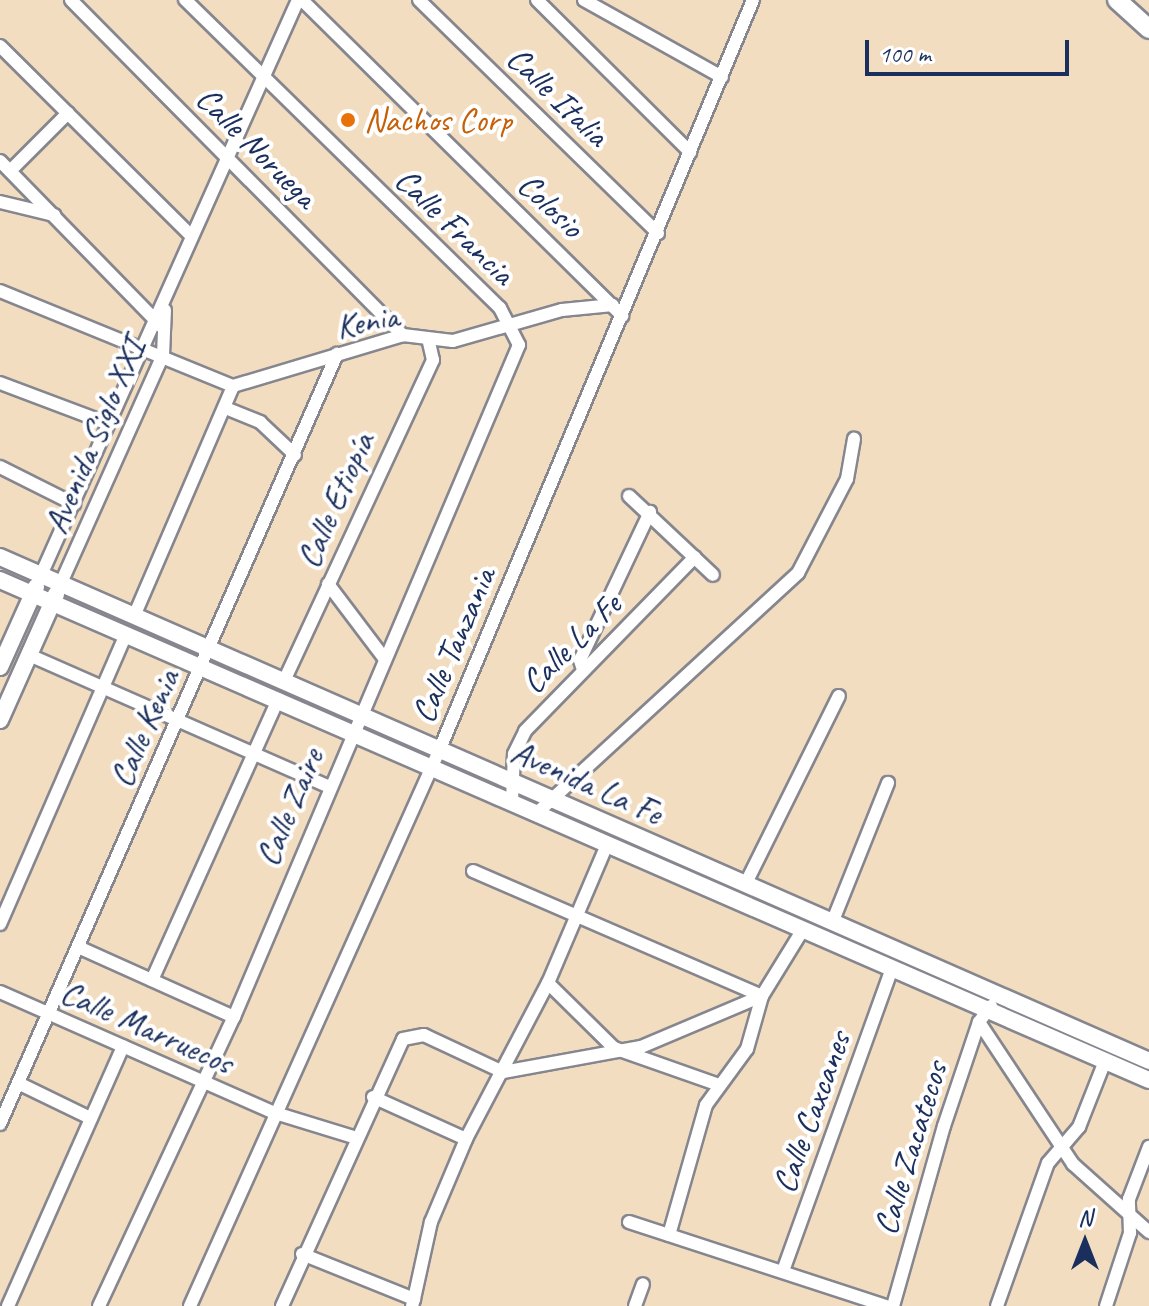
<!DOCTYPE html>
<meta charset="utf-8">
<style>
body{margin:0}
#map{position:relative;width:1149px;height:1306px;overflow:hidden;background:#f2ddc0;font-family:Caveat,sans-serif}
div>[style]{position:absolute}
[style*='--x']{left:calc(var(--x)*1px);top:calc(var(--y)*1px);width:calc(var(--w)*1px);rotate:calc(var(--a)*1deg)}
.roads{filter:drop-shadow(2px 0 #86868f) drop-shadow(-2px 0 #86868f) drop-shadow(0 2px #86868f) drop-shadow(0 -2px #86868f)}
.minor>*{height:12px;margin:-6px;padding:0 6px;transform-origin:6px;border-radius:6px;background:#fff}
.tertiary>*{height:16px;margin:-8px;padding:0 8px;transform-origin:8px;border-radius:8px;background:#fff}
.secondary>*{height:18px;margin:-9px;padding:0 9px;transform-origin:9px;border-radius:9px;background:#fff}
.dots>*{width:22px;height:22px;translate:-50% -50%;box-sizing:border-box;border:4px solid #fff;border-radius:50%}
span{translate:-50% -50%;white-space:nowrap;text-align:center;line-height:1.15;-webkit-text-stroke:8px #fff;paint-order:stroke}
.street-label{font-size:34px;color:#1b2f5e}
.food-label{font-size:34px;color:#c56008}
.left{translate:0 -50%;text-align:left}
.north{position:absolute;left:1045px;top:1202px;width:80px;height:80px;-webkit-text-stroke:6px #fff;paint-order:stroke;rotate:0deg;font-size:22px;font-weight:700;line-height:32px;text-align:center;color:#1b2f5e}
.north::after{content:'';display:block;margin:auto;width:28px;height:36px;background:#1b2f5e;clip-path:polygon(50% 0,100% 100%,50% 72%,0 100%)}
.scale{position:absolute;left:865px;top:40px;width:204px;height:36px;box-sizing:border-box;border:4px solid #1b2f5e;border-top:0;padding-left:10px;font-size:24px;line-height:28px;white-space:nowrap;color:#1b2f5e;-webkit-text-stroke:6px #fff;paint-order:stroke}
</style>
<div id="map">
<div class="roads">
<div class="minor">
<i style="--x:71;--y:0;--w:472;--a:45.3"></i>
<i style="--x:302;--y:0;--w:450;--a:44.6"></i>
<i style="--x:419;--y:0;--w:334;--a:44.3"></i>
<i style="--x:537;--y:0;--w:216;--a:44.8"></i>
<i style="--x:584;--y:0;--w:158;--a:29.2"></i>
<i style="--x:0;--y:46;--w:269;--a:44.8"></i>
<i style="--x:0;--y:161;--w:233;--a:45.7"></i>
<i style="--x:10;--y:171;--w:82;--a:-45"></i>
<i style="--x:0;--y:202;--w:56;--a:13.5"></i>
<i style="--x:0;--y:291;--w:252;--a:22.2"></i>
<i style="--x:0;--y:383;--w:116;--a:20.6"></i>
<i style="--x:233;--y:386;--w:177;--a:-16.7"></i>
<i style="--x:403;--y:335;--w:50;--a:6.8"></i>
<i style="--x:453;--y:341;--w:113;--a:-15.9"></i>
<i style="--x:562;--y:310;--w:51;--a:-5.6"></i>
<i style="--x:228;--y:409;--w:35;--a:22"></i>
<i style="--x:260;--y:422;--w:48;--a:43.3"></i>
<i style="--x:0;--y:467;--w:83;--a:26.6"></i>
<i style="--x:629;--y:496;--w:115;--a:43.2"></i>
<i style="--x:41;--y:575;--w:630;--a:-65.92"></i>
<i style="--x:61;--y:583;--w:250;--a:-65.9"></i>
<i style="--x:163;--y:355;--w:45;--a:-87.5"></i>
<i style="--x:328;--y:584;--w:93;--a:52.9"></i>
<i style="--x:135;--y:614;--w:248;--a:-66.7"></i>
<i style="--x:29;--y:655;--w:326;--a:23.7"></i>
<i style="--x:583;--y:670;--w:10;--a:-107"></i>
<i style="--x:580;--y:660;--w:164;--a:-64.7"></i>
<i style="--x:284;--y:681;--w:354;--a:-65.1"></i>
<i style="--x:433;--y:360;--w:18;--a:-103"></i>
<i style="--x:512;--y:801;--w:47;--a:-87.6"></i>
<i style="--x:514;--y:754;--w:25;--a:-64"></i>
<i style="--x:525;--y:731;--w:243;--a:-45.7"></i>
<i style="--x:537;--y:813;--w:355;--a:-42.6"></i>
<i style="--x:798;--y:573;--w:106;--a:-62.5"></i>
<i style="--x:847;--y:479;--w:41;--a:-80.1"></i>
<i style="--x:473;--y:871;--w:315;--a:23.4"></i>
<i style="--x:762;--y:996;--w:76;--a:-58.4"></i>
<i style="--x:745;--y:885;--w:211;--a:-63.6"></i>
<i style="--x:832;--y:923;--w:151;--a:-68.2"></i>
<i style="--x:0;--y:924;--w:316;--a:-66.5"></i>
<i style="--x:78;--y:947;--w:171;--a:24.2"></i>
<i style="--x:152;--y:980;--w:308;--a:-65.8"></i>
<i style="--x:548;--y:983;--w:93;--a:44.6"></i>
<i style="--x:614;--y:1048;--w:108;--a:19.4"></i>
<i style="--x:0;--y:992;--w:297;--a:23.8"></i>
<i style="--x:272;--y:1112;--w:86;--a:17"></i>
<i style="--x:979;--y:1022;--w:170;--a:56.5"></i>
<i style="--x:1073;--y:1164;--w:102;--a:41.8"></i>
<i style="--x:18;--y:1083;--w:80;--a:25.9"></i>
<i style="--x:373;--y:1097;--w:102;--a:24.3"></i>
<i style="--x:466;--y:1139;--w:176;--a:-62.3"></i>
<i style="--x:548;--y:983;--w:150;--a:-66.9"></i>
<i style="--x:0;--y:1124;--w:841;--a:-66.36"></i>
<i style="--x:629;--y:1222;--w:270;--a:18.1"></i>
<i style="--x:669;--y:1235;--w:135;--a:-74.1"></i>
<i style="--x:706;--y:1105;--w:69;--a:-53.8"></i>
<i style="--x:747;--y:1049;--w:55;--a:-74.2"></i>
<i style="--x:302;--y:1254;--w:121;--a:21.9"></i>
<i style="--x:414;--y:1299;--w:7;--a:106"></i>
<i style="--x:783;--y:1271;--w:319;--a:-70.2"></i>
<i style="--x:414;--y:1299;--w:79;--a:-77.6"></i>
<i style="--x:431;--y:1222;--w:90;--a:-67.1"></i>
<i style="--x:8;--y:1306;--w:284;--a:-66.1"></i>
<i style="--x:99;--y:1306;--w:319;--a:-65"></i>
<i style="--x:234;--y:1017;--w:730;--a:-67.02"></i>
<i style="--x:519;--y:345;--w:42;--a:-117.2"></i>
<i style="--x:500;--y:308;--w:441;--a:-135.6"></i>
<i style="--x:190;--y:1306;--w:608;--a:-65.84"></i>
<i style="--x:439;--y:751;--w:814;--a:-67.31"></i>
<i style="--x:282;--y:1306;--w:293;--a:-65.6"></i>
<i style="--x:403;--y:1039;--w:21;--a:-11"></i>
<i style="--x:424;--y:1035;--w:87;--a:25.1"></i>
<i style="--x:503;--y:1072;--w:140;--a:-10.3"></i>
<i style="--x:641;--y:1047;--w:131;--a:-22.9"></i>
<i style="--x:635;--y:1306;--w:23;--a:-70"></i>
<i style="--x:893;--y:1306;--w:187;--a:-74.2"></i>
<i style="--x:944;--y:1126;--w:110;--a:-71.4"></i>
<i style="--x:979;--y:1022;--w:20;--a:-53"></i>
<i style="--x:997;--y:1306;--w:152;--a:-70.4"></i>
<i style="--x:1048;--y:1163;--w:48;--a:-49.3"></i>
<i style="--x:1079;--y:1127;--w:71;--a:-68.5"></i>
<i style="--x:1106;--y:1306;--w:77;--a:-71.8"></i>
<i style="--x:1130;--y:1233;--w:34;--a:-92"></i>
<i style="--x:1129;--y:1199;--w:56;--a:-69"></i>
</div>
<div class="tertiary">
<i style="--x:0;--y:557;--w:1255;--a:23.68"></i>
<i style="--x:0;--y:580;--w:1253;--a:23.52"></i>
<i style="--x:0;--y:667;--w:88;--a:-65.8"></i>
<i style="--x:0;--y:720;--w:138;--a:-66"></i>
</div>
<div class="secondary">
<i style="--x:1117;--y:0;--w:43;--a:42.2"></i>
</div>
</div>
<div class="dots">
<i style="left:348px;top:120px;background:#e8710a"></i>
</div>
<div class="street-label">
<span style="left:558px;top:96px;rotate:44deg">Calle Italia</span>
<span style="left:257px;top:147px;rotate:45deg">Calle Noruega</span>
<span style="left:551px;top:205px;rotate:44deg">Colosio</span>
<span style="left:455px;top:226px;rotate:44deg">Calle Francia</span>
<span style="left:367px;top:321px;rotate:-11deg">Kenia</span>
<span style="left:94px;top:436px;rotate:-67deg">Avenida Siglo XXI</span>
<span style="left:335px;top:500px;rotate:-66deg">Calle Etiopía</span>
<span style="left:571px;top:643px;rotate:-45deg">Calle La Fe</span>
<span style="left:453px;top:645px;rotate:-67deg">Calle Tanzania</span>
<span style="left:144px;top:728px;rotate:-66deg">Calle Kenia</span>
<span style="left:587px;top:782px;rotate:24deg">Avenida La Fe</span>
<span style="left:289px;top:807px;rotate:-67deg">Calle Zaire</span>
<span style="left:147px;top:1027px;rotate:24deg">Calle Marruecos</span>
<span style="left:811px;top:1112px;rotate:-70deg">Calle Caxcanes</span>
<span style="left:910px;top:1148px;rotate:-73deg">Calle Zacatecos</span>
</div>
<div class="food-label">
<span class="left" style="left:364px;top:120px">Nachos Corp</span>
</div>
<div class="north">N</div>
<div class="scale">100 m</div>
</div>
